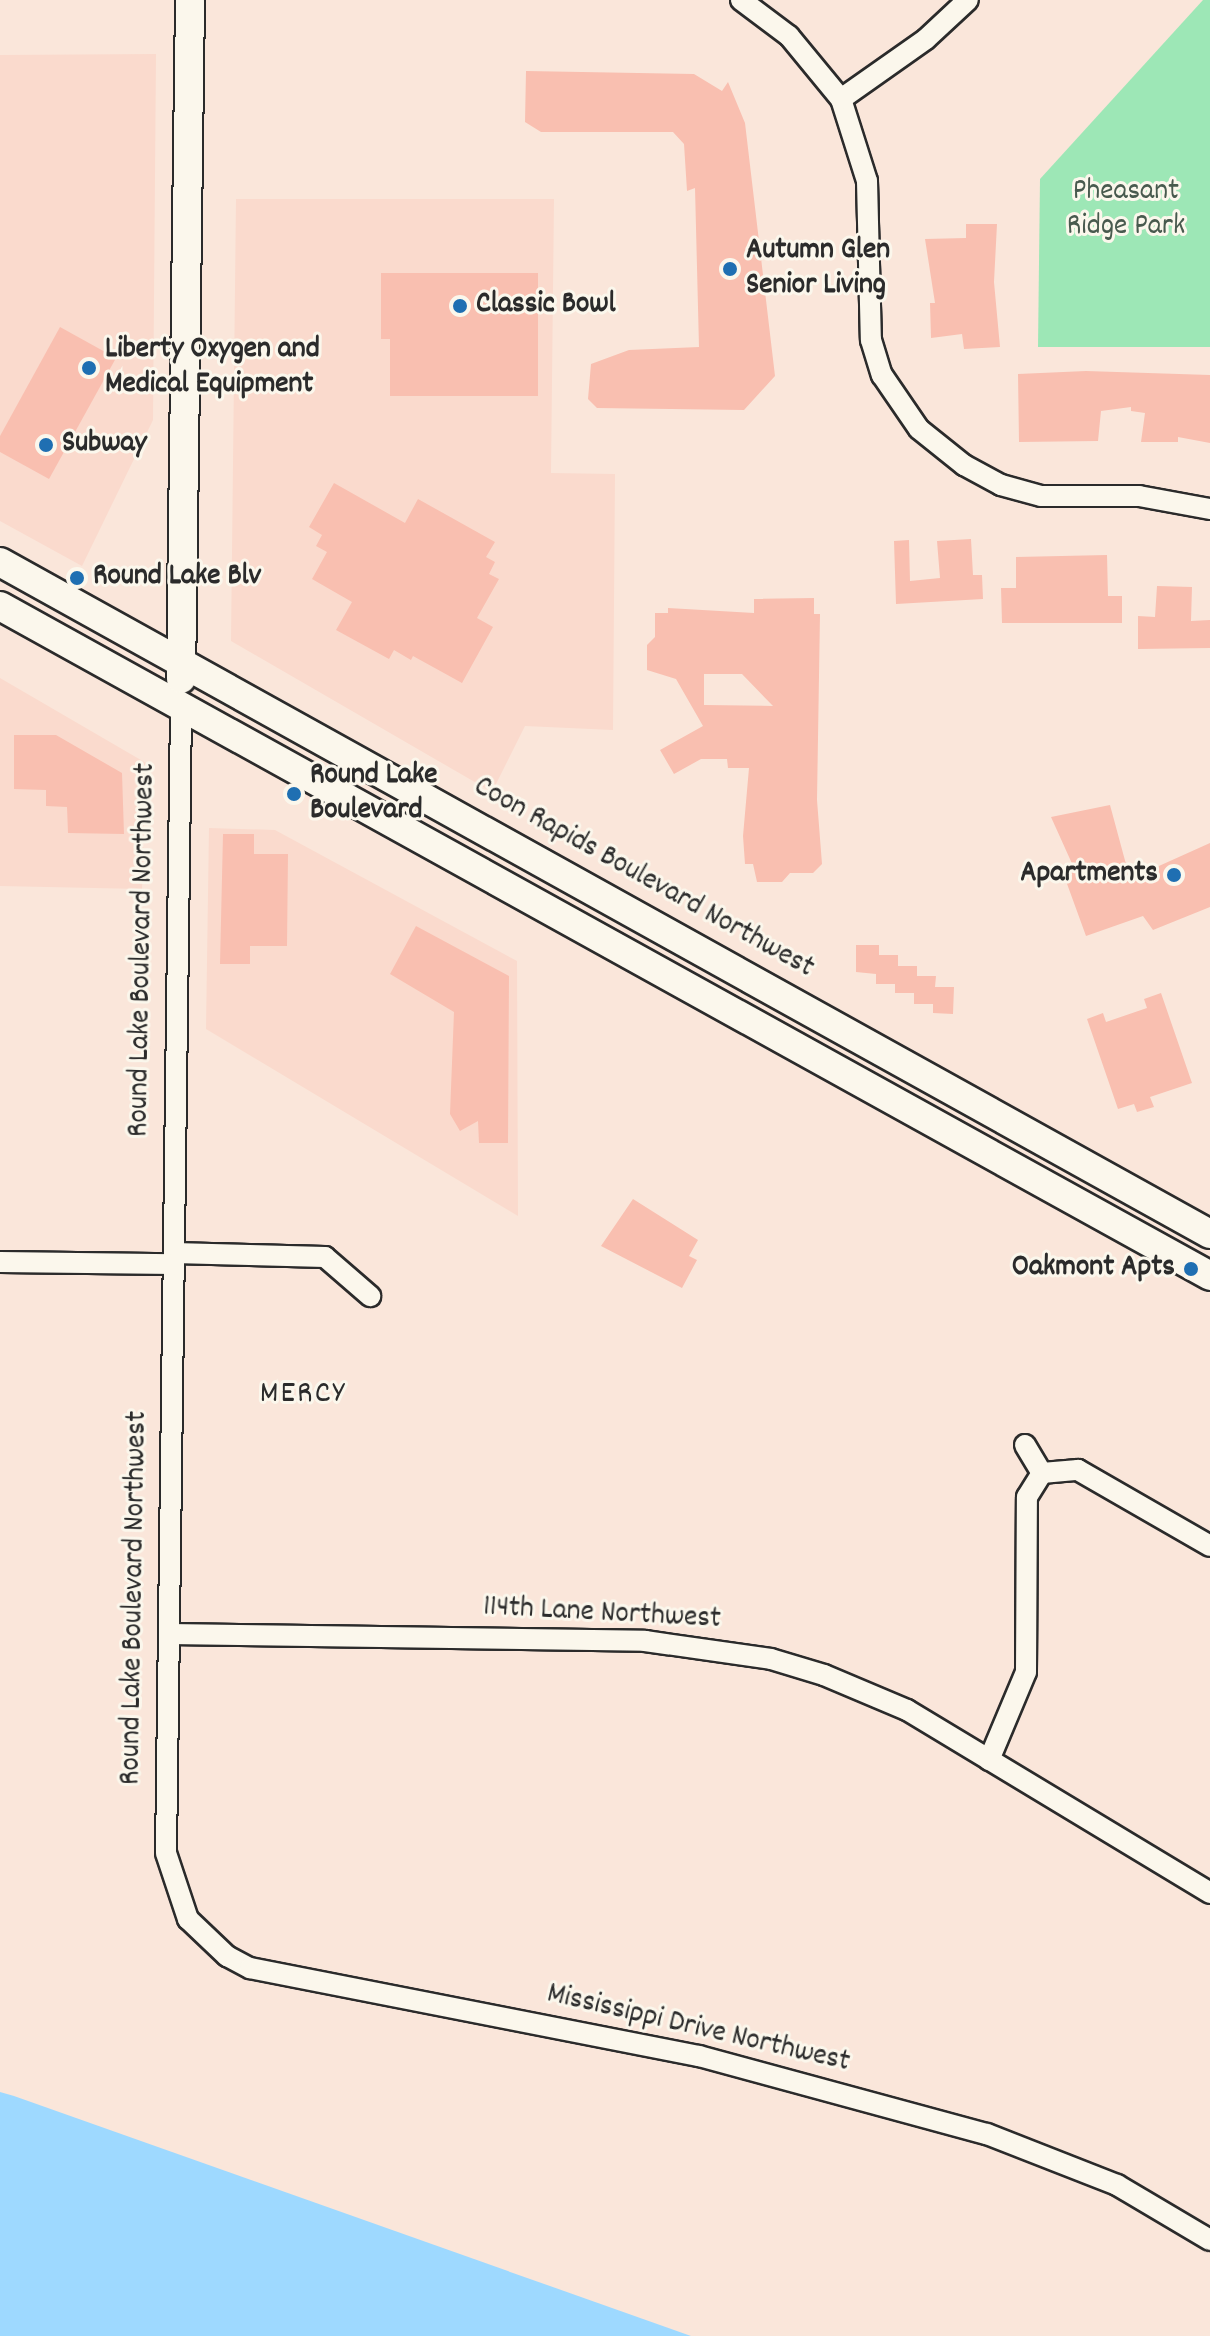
<!DOCTYPE html>
<style>
body{margin:0}
#map{position:relative;width:1210px;height:2336px;overflow:hidden;background:#fae6da;font-family:Dekko,sans-serif}
div>[style]{position:absolute}
[style*='--x']{left:calc(var(--x)*1px);top:calc(var(--y)*1px);width:calc(var(--w)*1px);rotate:calc(var(--a)*1deg)}
.built>*{inset:0;background:#fadacd}
.green>*{inset:0;background:#9de7b6}
.water>*{inset:0;background:#9ed9ff}
.building>*{inset:0;background:#f9bfb0}
.roads{filter:drop-shadow(2px 0 #2b2b2b) drop-shadow(-2px 0 #2b2b2b) drop-shadow(0 2px #2b2b2b) drop-shadow(0 -2px #2b2b2b)}
.street>*{height:20px;margin:-10px;padding:0 10px;transform-origin:10px;border-radius:10px;background:#fbf7ec}
.secondary>*{height:28px;margin:-14px;padding:0 14px;transform-origin:14px;border-radius:14px;background:#fbf7ec}
.dots>*{width:22px;height:22px;translate:-50% -50%;box-sizing:border-box;border:4px solid #fbf7ec;border-radius:50%}
span{translate:-50% -50%;white-space:nowrap;text-align:center;line-height:1.15;-webkit-text-stroke:6px #fbf7ec;paint-order:stroke}
.park-label{font-size:30px;color:#485a4e}
.poi-label{font-size:30px;color:#2b2b2b;font-weight:700}
.left{translate:0 -50%;text-align:left}
.right{translate:-100% -50%;text-align:right}
.street-label{font-size:30px;color:#2b2b2b}
.neighbourhood-label{font-size:32px;color:#2b2b2b;letter-spacing:2px}
</style>
<div id="map">
<div class="built">
<i style="clip-path:polygon(156px 54px,153px 420px,82px 566px,0 521px,0 55px)"></i>
<i style="clip-path:polygon(236px 199px,554px 199px,551px 473px,615px 474px,613px 730px,525px 726px,492px 792px,231px 641px)"></i>
<i style="clip-path:polygon(0 678px,146px 763px,142px 889px,0 886px)"></i>
<i style="clip-path:polygon(209px 828px,275px 830px,517px 961px,518px 1216px,206px 1029px)"></i>
</div>
<div class="green">
<i style="clip-path:polygon(1203px 0,1210px 0,1210px 347px,1038px 347px,1040px 179px)"></i>
</div>
<div class="water">
<i style="clip-path:polygon(0 2092px,14px 2096px,691px 2336px,0 2336px)"></i>
</div>
<div class="building">
<i style="clip-path:polygon(526px 71px,694px 74px,722px 91px,728px 82px,745px 123px,775px 376px,744px 410px,597px 408px,588px 399px,591px 364px,629px 350px,699px 347px,695px 188px,687px 191px,684px 144px,673px 132px,541px 132px,525px 122px)"></i>
<i style="clip-path:polygon(966px 224px,997px 224px,994px 282px,1000px 347px,964px 349px,962px 334px,931px 338px,930px 303px,935px 303px,925px 239px,966px 238px)"></i>
<i style="clip-path:polygon(381px 273px,538px 273px,538px 396px,390px 396px,390px 339px,381px 339px)"></i>
<i style="clip-path:polygon(60px 327px,116px 358px,49px 479px,0 452px,0 436px)"></i>
<i style="clip-path:polygon(1086px 371px,1210px 375px,1210px 443px,1178px 437px,1178px 442px,1141px 442px,1145px 413px,1131px 411px,1131px 407px,1101px 411px,1098px 441px,1019px 442px,1018px 374px)"></i>
<i style="clip-path:polygon(334px 483px,405px 523px,418px 499px,495px 542px,486px 557px,495px 562px,489px 574px,499px 579px,477px 618px,493px 627px,462px 683px,413px 656px,411px 660px,394px 650px,389px 659px,336px 630px,352px 602px,312px 579px,327px 552px,316px 546px,322px 535px,309px 527px)"></i>
<i style="clip-path:polygon(971px 539px,973px 575px,982px 575px,983px 599px,896px 604px,894px 541px,909px 540px,910px 581px,940px 578px,937px 541px)"></i>
<i style="clip-path:polygon(1107px 555px,1108px 596px,1122px 596px,1122px 623px,1002px 623px,1001px 588px,1016px 588px,1016px 557px)"></i>
<i style="clip-path:polygon(1157px 586px,1192px 587px,1191px 621px,1210px 620px,1210px 648px,1138px 649px,1138px 616px,1155px 617px)"></i>
<i style="clip-path:polygon(evenodd,814px 598px,814px 614px,820px 614px,817px 800px,822px 864px,813px 873px,790px 873px,782px 882px,757px 882px,753px 864px,745px 864px,743px 836px,749px 768px,728px 768px,727px 759px,701px 759px,674px 774px,660px 750px,703px 726px,676px 679px,647px 670px,647px 645px,655px 637px,655px 613px,668px 613px,668px 608px,754px 613px,754px 599px,814px 598px,704px 674px,742px 674px,773px 706px,704px 705px,704px 674px)"></i>
<i style="clip-path:polygon(14px 735px,56px 735px,122px 773px,124px 834px,68px 833px,67px 807px,46px 806px,46px 790px,14px 789px)"></i>
<i style="clip-path:polygon(1110px 805px,1130px 879px,1210px 843px,1210px 907px,1153px 930px,1143px 916px,1086px 936px,1062px 870px,1074px 868px,1051px 817px)"></i>
<i style="clip-path:polygon(223px 834px,254px 834px,254px 854px,288px 854px,287px 946px,250px 946px,250px 964px,220px 964px)"></i>
<i style="clip-path:polygon(416px 926px,509px 976px,508px 1143px,479px 1143px,478px 1121px,460px 1131px,450px 1114px,454px 1012px,390px 974px)"></i>
<i style="clip-path:polygon(856px 945px,879px 945px,879px 955px,898px 955px,898px 966px,917px 966px,917px 976px,936px 976px,935px 987px,954px 987px,953px 1014px,933px 1013px,933px 1004px,914px 1004px,914px 993px,895px 993px,895px 984px,876px 984px,876px 974px,856px 972px)"></i>
<i style="clip-path:polygon(1161px 993px,1192px 1083px,1150px 1097px,1154px 1107px,1137px 1112px,1134px 1104px,1118px 1109px,1087px 1019px,1103px 1013px,1106px 1022px,1147px 1008px,1144px 999px)"></i>
<i style="clip-path:polygon(633px 1199px,698px 1240px,689px 1256px,697px 1260px,682px 1288px,601px 1246px)"></i>
</div>
<div class="roads">
<div class="street">
<i style="--x:741;--y:0;--w:60;--a:36.9"></i>
<i style="--x:789;--y:36;--w:82;--a:50.5"></i>
<i style="--x:841;--y:99;--w:86;--a:72.4"></i>
<i style="--x:867;--y:181;--w:159;--a:88.6"></i>
<i style="--x:871;--y:340;--w:37;--a:73"></i>
<i style="--x:882;--y:375;--w:65;--a:55.6"></i>
<i style="--x:919;--y:429;--w:58;--a:38.7"></i>
<i style="--x:964;--y:465;--w:42;--a:28.4"></i>
<i style="--x:1001;--y:485;--w:41;--a:15.4"></i>
<i style="--x:1041;--y:496;--w:98;--a:0"></i>
<i style="--x:1139;--y:496;--w:72;--a:10.4"></i>
<i style="--x:841;--y:99;--w:104;--a:-35.2"></i>
<i style="--x:926;--y:39;--w:57;--a:-42.9"></i>
<i style="--x:181;--y:708;--w:1145;--a:90.75"></i>
<i style="--x:166;--y:1853;--w:70;--a:71.6"></i>
<i style="--x:188;--y:1919;--w:54;--a:43.5"></i>
<i style="--x:227;--y:1956;--w:26;--a:28"></i>
<i style="--x:250;--y:1968;--w:458;--a:11.1"></i>
<i style="--x:699;--y:2056;--w:298;--a:15.2"></i>
<i style="--x:987;--y:2134;--w:140;--a:21.4"></i>
<i style="--x:1117;--y:2185;--w:108;--a:30.6"></i>
<i style="--x:174;--y:1253;--w:151;--a:1.5"></i>
<i style="--x:325;--y:1257;--w:60;--a:40.9"></i>
<i style="--x:0;--y:1262;--w:174;--a:0.7"></i>
<i style="--x:1025;--y:1445;--w:33;--a:59"></i>
<i style="--x:1042;--y:1473;--w:36;--a:-5"></i>
<i style="--x:1078;--y:1470;--w:152;--a:29.9"></i>
<i style="--x:169;--y:1634;--w:476;--a:0.8"></i>
<i style="--x:645;--y:1641;--w:127;--a:8.1"></i>
<i style="--x:771;--y:1659;--w:55;--a:16.8"></i>
<i style="--x:824;--y:1675;--w:90;--a:22.9"></i>
<i style="--x:907;--y:1710;--w:354;--a:31.1"></i>
<i style="--x:989;--y:1760;--w:95;--a:-67.2"></i>
<i style="--x:1026;--y:1672;--w:175;--a:-89.7"></i>
<i style="--x:1027;--y:1497;--w:28;--a:-58"></i>
</div>
<div class="secondary">
<i style="--x:0;--y:562;--w:1384;--a:29.05"></i>
<i style="--x:0;--y:606;--w:1383;--a:28.97"></i>
<i style="--x:181;--y:679;--w:679;--a:-89.24"></i>
</div>
</div>
<div class="dots">
<i style="left:730px;top:269px;background:#1f6fb2"></i>
<i style="left:460px;top:306px;background:#1f6fb2"></i>
<i style="left:89px;top:368px;background:#1f6fb2"></i>
<i style="left:46px;top:445px;background:#1f6fb2"></i>
<i style="left:77px;top:578px;background:#1f6fb2"></i>
<i style="left:294px;top:794px;background:#1f6fb2"></i>
<i style="left:1174px;top:875px;background:#1f6fb2"></i>
<i style="left:1191px;top:1269px;background:#1f6fb2"></i>
</div>
<div class="park-label">
<span style="left:1126px;top:210px">Pheasant<br>Ridge Park</span>
</div>
<div class="poi-label">
<span class="left" style="left:746px;top:269px">Autumn Glen<br>Senior Living</span>
<span class="left" style="left:476px;top:306px">Classic Bowl</span>
<span class="left" style="left:105px;top:368px">Liberty Oxygen and<br>Medical Equipment</span>
<span class="left" style="left:62px;top:445px">Subway</span>
<span class="left" style="left:93px;top:578px">Round Lake Blv</span>
<span class="left" style="left:310px;top:794px">Round Lake<br>Boulevard</span>
<span class="right" style="left:1158px;top:875px">Apartments</span>
<span class="right" style="left:1175px;top:1269px">Oakmont Apts</span>
</div>
<div class="street-label">
<span style="left:643px;top:879px;rotate:29deg">Coon Rapids Boulevard Northwest</span>
<span style="left:144px;top:950px;rotate:-89deg">Round Lake Boulevard Northwest</span>
<span style="left:136px;top:1598px;rotate:-89deg">Round Lake Boulevard Northwest</span>
<span style="left:602px;top:1615px;rotate:3deg">114th Lane Northwest</span>
<span style="left:698px;top:2030px;rotate:13deg">Mississippi Drive Northwest</span>
</div>
<div class="neighbourhood-label">
<span style="left:303px;top:1395px">MERCY</span>
</div>
</div>
